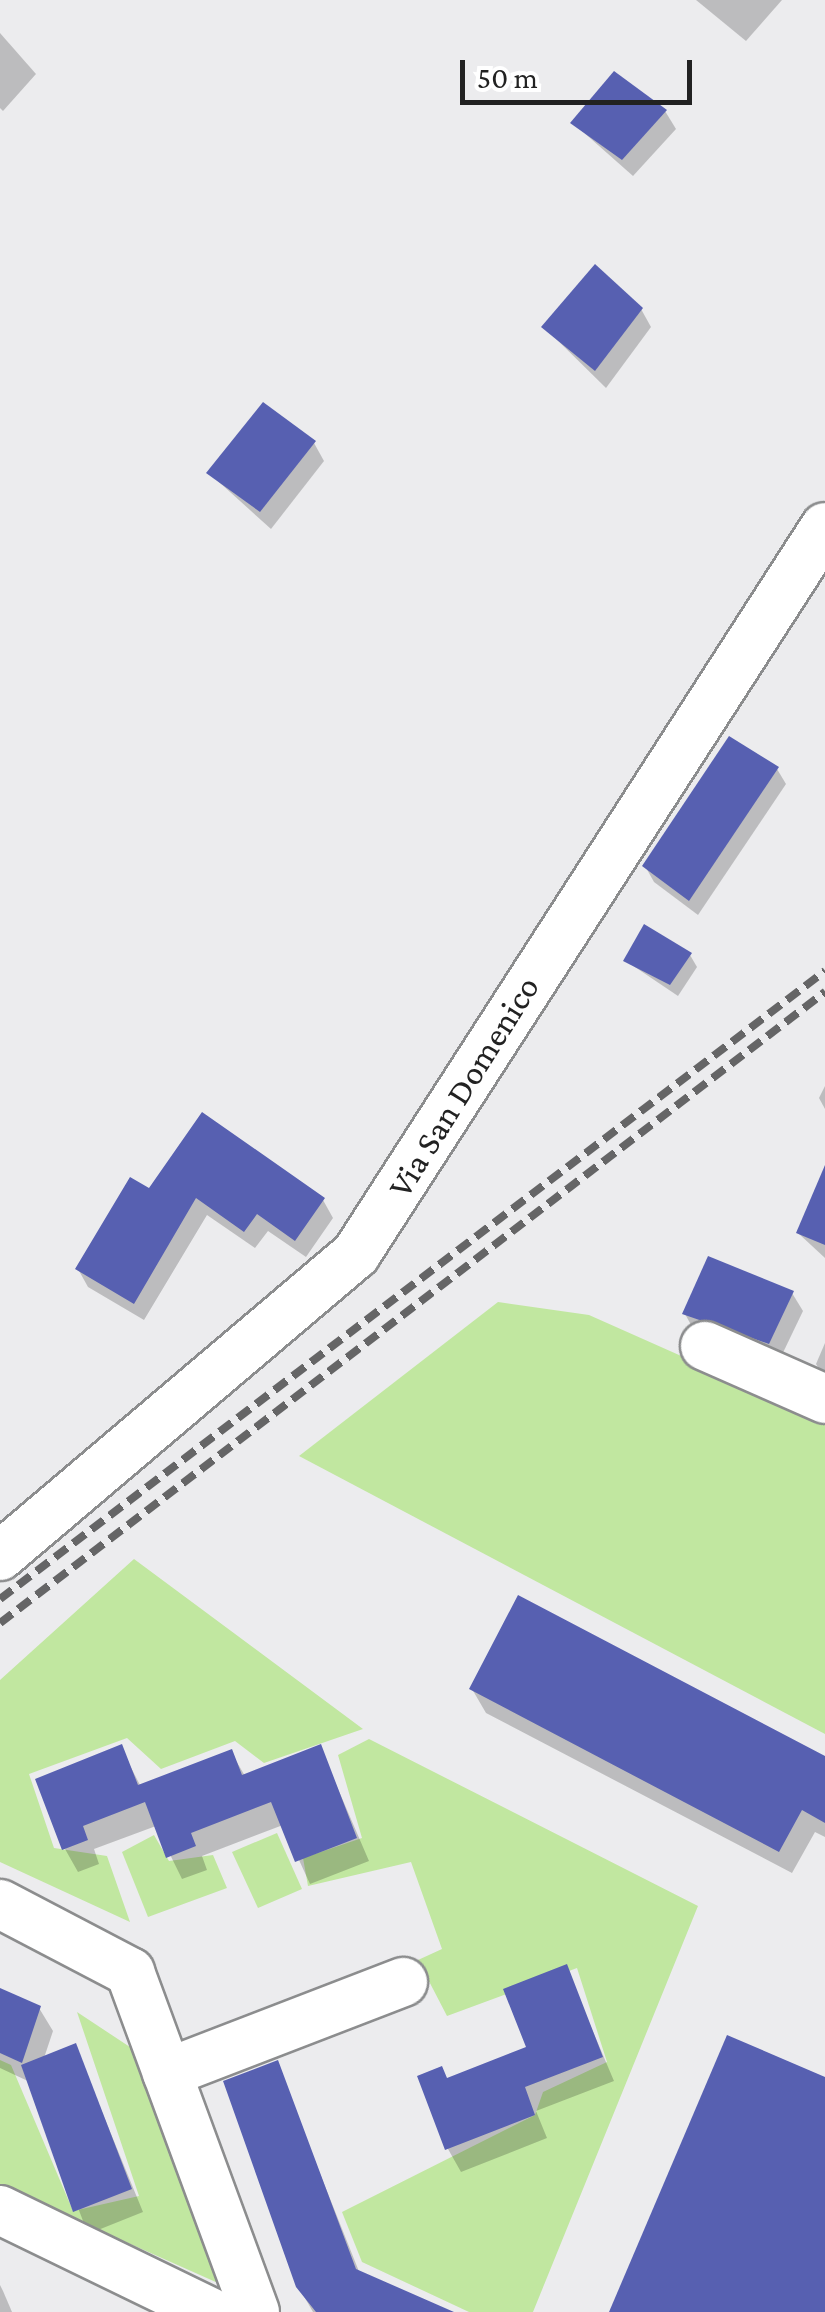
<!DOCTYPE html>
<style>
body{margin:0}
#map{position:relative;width:825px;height:2312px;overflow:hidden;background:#ececee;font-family:"Crimson Pro",serif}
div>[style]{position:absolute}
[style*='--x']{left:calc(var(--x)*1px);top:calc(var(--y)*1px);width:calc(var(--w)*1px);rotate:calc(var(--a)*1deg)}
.green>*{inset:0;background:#c1e7a0}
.shadow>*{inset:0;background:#0003}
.building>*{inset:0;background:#5760b1}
.roads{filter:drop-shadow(2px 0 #8c8d8e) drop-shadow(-2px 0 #8c8d8e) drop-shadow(0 2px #8c8d8e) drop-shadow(0 -2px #8c8d8e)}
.minor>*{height:48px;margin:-24px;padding:0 24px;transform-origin:24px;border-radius:24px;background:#fff}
.rail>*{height:8px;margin-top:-4px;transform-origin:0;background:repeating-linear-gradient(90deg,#656566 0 15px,transparent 0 23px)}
span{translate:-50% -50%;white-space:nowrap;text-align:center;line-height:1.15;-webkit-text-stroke:10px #fff;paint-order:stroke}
.street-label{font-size:35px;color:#222}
.scale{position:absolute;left:460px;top:60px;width:232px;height:45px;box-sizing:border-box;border:5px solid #222;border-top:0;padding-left:12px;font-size:30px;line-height:35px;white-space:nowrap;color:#222;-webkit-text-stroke:8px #fff;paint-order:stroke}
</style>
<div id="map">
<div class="green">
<i style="clip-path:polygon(498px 1302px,589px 1315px,825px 1420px,825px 1734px,299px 1456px)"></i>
<i style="clip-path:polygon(134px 1559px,363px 1729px,264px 1763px,235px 1741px,161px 1769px,127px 1738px,29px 1774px,54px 1848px,107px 1856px,130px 1922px,0 1862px,0 1680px)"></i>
<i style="clip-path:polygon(369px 1739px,698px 1906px,533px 2312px,469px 2312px,362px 2262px,342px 2212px,535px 2115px,543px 2092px,607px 2062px,577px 1968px,447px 2016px,418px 1960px,442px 1949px,411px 1862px,308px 1886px,303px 1858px,362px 1838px,338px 1755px)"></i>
<i style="clip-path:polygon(277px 1833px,302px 1889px,258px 1908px,232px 1852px)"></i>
<i style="clip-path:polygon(154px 1835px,169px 1861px,213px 1855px,227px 1888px,148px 1917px,122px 1852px)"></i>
<i style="clip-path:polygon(77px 2012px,136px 2051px,218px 2283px,0 2186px,0 2060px,11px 2065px,73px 2211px,139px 2196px)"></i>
</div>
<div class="shadow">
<i style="clip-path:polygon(696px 0,782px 0,746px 41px)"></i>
<i style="clip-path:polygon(0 33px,36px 74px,3px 111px,0 108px)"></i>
<i style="clip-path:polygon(665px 111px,676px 129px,633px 176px,573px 123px)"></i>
<i style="clip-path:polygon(641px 309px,651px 327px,606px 388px,544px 327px)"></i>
<i style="clip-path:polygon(314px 443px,324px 461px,271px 529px,209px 473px)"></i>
<i style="clip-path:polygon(777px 769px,786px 784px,698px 915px,654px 882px,645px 866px)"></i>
<i style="clip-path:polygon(690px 955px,697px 967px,678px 996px,626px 961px)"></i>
<i style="clip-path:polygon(825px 1086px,825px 1109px,819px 1098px)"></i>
<i style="clip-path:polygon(825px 1171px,825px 1258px,798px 1233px)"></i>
<i style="clip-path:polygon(150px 1191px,323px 1200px,333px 1218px,306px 1257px,268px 1231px,255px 1248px,207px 1215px,144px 1320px,88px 1287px,78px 1269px)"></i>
<i style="clip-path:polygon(792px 1293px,803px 1311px,779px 1361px,695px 1332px,685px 1314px)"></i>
<i style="clip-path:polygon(825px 1343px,825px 1379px,816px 1364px)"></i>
<i style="clip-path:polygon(472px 1689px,825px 1759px,825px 1837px,815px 1832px,792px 1873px,486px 1713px)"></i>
<i style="clip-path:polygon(320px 1747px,369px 1861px,310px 1884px,283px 1825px,202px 1856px,207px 1870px,182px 1879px,156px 1826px,94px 1849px,99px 1864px,78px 1872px,65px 1849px,121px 1748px,141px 1787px,231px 1752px,245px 1776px)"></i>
<i style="clip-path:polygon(566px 1968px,614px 2081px,536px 2111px,547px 2138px,461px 2172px,448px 2149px,448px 2080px,529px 2049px)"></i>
<i style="clip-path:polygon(0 1991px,39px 2008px,53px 2031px,44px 2058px,75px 2046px,143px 2212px,88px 2234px,30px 2082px,0 2068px)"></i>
<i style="clip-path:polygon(276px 2063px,360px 2274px,448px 2312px,313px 2312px,298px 2286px)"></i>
<i style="clip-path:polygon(0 2285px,3px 2291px,12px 2312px,0 2312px)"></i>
</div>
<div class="building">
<i style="clip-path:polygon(614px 71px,667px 110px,622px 160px,570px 123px)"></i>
<i style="clip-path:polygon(595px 264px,643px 308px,595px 371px,541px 327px)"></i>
<i style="clip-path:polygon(263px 402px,316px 441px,260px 512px,206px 473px)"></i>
<i style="clip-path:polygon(729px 736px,779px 767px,689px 901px,642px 866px)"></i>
<i style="clip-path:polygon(644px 924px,692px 953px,670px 985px,623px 961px)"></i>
<i style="clip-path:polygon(202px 1112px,325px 1198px,295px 1241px,257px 1214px,244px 1232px,196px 1198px,134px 1304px,75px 1269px,130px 1177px,149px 1188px)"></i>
<i style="clip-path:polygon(825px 1165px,825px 1245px,796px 1233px)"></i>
<i style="clip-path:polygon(708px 1256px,794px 1291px,769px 1344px,682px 1314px)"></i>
<i style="clip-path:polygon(518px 1595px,825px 1756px,825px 1823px,802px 1810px,779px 1852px,469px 1689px)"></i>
<i style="clip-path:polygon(122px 1744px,138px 1785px,232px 1749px,242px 1775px,321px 1744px,357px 1838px,295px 1862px,271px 1802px,191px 1833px,196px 1846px,166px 1858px,145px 1802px,83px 1826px,88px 1840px,62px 1850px,35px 1779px)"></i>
<i style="clip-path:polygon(567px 1964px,603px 2057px,525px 2087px,535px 2115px,445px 2150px,417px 2076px,442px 2066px,447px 2078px,526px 2047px,503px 1989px)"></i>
<i style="clip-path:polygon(0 1988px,41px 2006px,22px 2063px,0 2053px)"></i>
<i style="clip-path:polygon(727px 2035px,825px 2077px,825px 2312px,609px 2312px)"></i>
<i style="clip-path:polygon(76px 2043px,132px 2189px,73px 2212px,21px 2065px)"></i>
<i style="clip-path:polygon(278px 2060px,356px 2269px,454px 2312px,316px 2312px,296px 2287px,223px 2081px)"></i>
</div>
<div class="roads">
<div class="minor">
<i style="--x:705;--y:1346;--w:131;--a:23.8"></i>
<i style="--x:0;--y:1556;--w:467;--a:-40.3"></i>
<i style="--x:356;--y:1254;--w:865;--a:-57.17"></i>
<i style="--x:0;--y:1904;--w:147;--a:27.6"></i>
<i style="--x:130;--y:1972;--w:362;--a:69.8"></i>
<i style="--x:167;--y:2073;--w:253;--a:-21.1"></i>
<i style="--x:0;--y:2210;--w:233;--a:25.9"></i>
</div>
</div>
<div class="rail">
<i style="--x:0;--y:1599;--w:1037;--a:-37.28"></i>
<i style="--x:0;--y:1623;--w:1039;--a:-37.41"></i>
</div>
<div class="street-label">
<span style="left:464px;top:1087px;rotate:-58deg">Via San Domenico</span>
</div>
<div class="scale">50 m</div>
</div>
